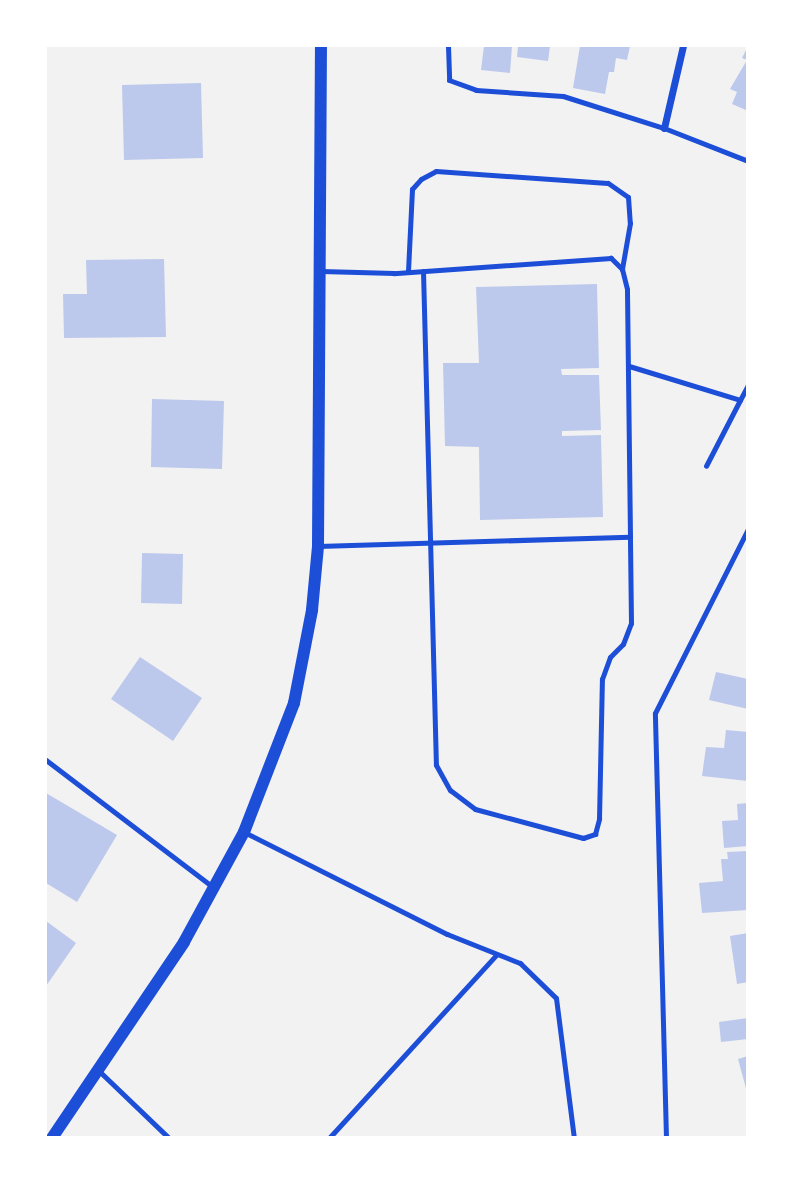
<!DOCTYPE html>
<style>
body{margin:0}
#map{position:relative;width:793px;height:1183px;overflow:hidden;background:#f2f2f2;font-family:Inter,sans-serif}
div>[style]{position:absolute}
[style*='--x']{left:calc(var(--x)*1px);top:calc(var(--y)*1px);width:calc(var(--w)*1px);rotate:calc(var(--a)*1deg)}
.building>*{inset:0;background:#bdc9ec}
.service>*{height:5px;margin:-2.5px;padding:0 2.5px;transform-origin:2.5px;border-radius:2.5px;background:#1d4ed8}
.minor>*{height:7px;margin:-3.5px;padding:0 3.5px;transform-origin:3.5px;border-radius:3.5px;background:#1d4ed8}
.tertiary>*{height:12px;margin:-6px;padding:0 6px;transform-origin:6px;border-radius:6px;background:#1d4ed8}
span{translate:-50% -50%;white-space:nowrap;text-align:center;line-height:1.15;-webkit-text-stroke:7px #fff;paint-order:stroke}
.frame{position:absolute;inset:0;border:47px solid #fff;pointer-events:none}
</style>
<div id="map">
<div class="building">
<i style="clip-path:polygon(484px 46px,512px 46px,510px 73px,481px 70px)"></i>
<i style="clip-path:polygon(518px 46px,550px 46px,548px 61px,517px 57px)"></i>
<i style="clip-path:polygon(580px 46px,630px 46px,627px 60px,616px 58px,614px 72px,609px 72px,605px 94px,573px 88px)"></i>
<i style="clip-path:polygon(748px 46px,748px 111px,732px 104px,737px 92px,730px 89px,747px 60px,742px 58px)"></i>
<i style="clip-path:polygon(201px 83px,203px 158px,124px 160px,122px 85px)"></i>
<i style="clip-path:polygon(164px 259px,166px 337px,64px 338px,63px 294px,87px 294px,86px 260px)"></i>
<i style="clip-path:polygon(597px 284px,599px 368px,561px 369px,562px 375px,599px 375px,601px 430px,562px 431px,562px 436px,601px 435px,603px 517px,480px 520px,479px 447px,445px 446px,443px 363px,479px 363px,476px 287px)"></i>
<i style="clip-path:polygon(152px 399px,224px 401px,222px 469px,151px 467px)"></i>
<i style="clip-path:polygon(142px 553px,183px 554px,182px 604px,141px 603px)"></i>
<i style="clip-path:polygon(140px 657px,202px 698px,173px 741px,111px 699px)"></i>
<i style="clip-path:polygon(716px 672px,748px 679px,748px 709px,709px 700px)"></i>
<i style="clip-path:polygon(726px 730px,748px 732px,748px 781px,702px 776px,706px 747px,724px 748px)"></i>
<i style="clip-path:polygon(46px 793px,117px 835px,77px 902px,46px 883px)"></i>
<i style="clip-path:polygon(748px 803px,748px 846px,724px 848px,722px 821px,738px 820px,737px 804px)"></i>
<i style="clip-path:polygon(748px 851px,748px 910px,702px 913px,699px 883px,723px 881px,721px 859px,728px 859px,727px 852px)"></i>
<i style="clip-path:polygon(46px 921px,76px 943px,46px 986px)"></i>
<i style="clip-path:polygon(748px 933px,748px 982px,737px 984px,730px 936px)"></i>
<i style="clip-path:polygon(748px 1018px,748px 1039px,721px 1042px,719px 1022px)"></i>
<i style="clip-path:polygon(748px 1056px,748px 1092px,747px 1092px,738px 1059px)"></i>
</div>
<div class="service">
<i style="--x:448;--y:46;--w:34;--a:88"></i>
<i style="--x:449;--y:80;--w:29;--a:20"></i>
<i style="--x:476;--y:90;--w:87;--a:3.9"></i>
<i style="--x:563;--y:96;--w:106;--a:17.6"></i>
<i style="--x:664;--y:128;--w:90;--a:21.4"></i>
<i style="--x:408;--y:271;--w:82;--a:-87.2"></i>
<i style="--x:412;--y:189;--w:13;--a:-48"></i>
<i style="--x:421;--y:179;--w:17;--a:-28"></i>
<i style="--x:436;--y:171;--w:172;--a:4"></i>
<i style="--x:608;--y:183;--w:24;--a:35"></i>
<i style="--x:628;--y:197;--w:26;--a:86"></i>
<i style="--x:630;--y:223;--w:47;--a:99.9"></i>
<i style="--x:423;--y:271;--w:494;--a:88.5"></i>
<i style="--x:436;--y:765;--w:29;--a:61"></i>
<i style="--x:450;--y:790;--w:31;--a:37"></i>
<i style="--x:475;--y:809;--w:112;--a:15"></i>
<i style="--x:583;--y:838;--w:13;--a:-18"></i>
<i style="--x:595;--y:834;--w:16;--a:-75"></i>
<i style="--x:599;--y:819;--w:140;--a:-88.8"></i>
<i style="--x:602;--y:679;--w:23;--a:-70"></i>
<i style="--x:610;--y:657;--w:18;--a:-45"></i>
<i style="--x:623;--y:644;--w:22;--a:-69"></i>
<i style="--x:631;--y:623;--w:86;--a:-90.7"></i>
<i style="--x:629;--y:366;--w:116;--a:17"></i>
<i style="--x:740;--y:400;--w:74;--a:117.3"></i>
<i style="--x:740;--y:400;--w:17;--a:-62"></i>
<i style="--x:318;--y:546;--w:312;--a:-1.7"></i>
<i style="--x:630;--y:537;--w:248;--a:-90.7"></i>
<i style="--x:627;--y:289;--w:21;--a:-104"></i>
<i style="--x:622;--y:269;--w:16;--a:-135"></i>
<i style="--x:611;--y:258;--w:218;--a:176"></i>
<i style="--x:394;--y:273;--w:73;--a:-178.4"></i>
<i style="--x:46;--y:760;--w:211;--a:37.3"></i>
<i style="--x:244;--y:832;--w:227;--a:26.7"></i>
<i style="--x:447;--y:934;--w:79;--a:21.7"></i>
<i style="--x:520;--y:963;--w:50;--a:44.2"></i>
<i style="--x:556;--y:998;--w:141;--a:82.7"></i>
<i style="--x:98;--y:1070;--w:98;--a:43.8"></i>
<i style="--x:329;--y:1138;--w:248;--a:-47.6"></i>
<i style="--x:666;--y:1138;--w:425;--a:-91.5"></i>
<i style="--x:655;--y:713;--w:206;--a:-63.2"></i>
</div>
<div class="minor">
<i style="--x:664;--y:128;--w:84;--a:-77"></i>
</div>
<div class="tertiary">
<i style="--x:52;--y:1138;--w:236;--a:-56"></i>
<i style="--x:184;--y:942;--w:125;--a:-61.4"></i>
<i style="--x:244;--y:832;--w:138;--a:-68.8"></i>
<i style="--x:294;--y:703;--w:95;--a:-79"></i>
<i style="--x:312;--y:610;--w:64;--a:-84.6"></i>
<i style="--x:318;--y:546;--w:500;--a:-89.66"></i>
</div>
<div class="frame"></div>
</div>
